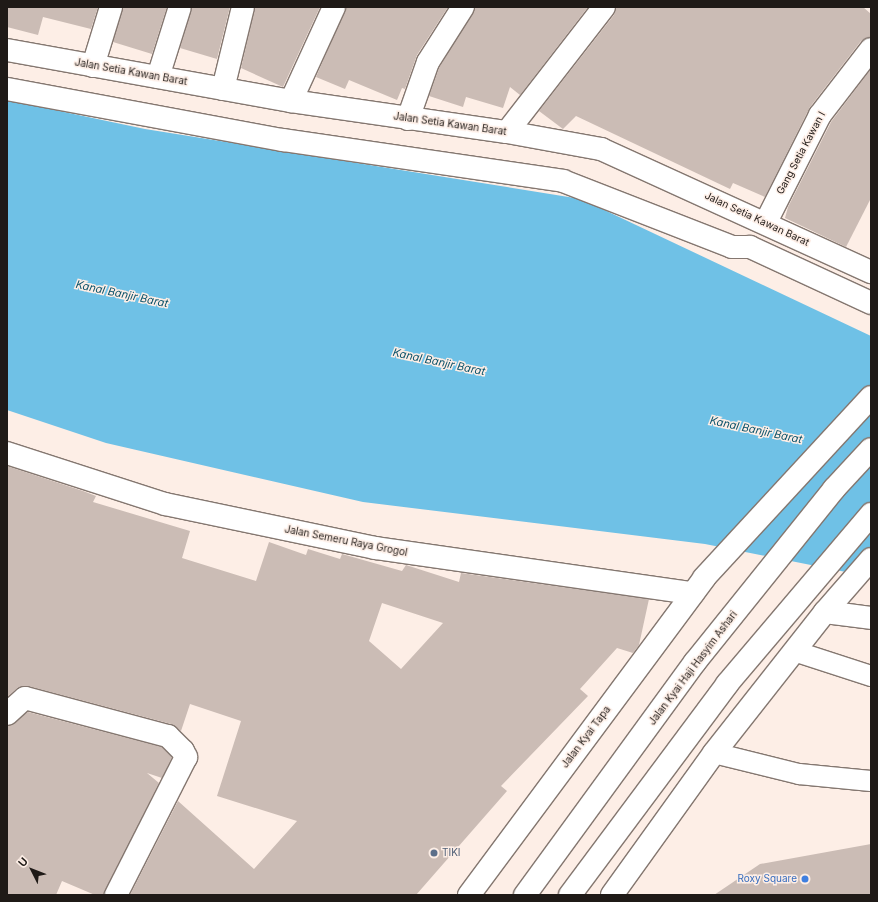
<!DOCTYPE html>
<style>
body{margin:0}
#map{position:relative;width:878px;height:902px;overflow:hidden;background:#fdeee6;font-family:Inter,sans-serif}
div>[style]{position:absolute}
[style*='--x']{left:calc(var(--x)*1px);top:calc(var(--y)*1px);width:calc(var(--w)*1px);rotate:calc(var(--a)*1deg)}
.water>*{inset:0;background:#6fc1e6}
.building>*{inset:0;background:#cbbcb5}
.roads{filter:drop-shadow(1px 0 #847770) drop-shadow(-1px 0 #847770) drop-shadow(0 1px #847770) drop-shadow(0 -1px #847770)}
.service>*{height:20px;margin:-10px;padding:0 10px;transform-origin:10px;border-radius:10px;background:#fff}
.minor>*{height:22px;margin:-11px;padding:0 11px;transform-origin:11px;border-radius:11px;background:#fff}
.secondary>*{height:22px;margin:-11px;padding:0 11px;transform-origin:11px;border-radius:11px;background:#fff}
.primary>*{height:22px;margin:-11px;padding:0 11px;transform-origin:11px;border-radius:11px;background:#fff}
.dots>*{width:11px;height:11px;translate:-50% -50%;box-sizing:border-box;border:2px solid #fdeee6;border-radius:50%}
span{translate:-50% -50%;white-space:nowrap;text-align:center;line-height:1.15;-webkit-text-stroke:3px #fdeee6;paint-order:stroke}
.street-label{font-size:10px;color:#1f1a17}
.service-label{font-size:10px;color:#4e5e75}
.left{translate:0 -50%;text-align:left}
.shop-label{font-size:10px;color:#366cbe}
.right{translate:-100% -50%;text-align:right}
.water-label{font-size:11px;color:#095169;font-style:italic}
.frame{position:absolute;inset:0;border:8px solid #1f1a17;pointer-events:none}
.north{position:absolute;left:12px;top:850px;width:40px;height:40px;-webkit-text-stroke:3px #fdeee6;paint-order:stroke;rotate:312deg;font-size:11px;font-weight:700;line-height:16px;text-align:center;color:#1f1a17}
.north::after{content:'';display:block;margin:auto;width:14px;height:18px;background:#1f1a17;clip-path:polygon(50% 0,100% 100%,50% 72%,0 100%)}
</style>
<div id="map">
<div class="water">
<i style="clip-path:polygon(7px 100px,145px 129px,581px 199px,871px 336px,871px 577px,705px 544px,363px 502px,106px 443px,7px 410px)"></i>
</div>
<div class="building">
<i style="clip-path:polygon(7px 7px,98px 7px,91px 29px,43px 17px,38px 35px,7px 27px)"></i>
<i style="clip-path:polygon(123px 7px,167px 7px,152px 54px,113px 42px)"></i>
<i style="clip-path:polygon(192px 7px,230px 7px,217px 59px,180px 48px)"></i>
<i style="clip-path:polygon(255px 7px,320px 7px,283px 87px,241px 68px)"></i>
<i style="clip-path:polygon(346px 7px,448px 7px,417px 55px,405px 89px,402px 88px,397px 100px,349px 80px,345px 89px,316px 77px)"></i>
<i style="clip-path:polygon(475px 7px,588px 7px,520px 95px,510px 87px,503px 108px,466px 97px,463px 107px,429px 96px,439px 68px)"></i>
<i style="clip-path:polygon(616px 7px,863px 7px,871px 14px,871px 37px,861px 41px,810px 107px,765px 197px,733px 183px,730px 189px,576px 116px,563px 129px,539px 111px,614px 15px)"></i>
<i style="clip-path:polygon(871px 69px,871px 198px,846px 247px,785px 218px,788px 207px,831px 122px)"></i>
<i style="clip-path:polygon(evenodd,7px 466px,83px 491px,96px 496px,93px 502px,190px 531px,182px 558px,256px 581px,269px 542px,306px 555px,308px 549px,340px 559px,342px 554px,402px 571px,406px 565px,459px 582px,461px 573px,649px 599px,639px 645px,633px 653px,617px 648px,580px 689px,588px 696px,501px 786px,507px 791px,416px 895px,130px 895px,178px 801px,254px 869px,297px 821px,217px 796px,241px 721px,190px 704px,181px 731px,171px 724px,28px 686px,17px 688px,7px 697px,7px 466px,382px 603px,443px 623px,401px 669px,369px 641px,382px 603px)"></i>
<i style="clip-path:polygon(28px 712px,162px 747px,172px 757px,162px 778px,147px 773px,159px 783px,104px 895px,95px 895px,62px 881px,56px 895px,7px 895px,7px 726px)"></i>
<i style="clip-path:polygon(871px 844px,871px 895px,714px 895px,760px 864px)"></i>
</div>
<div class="roads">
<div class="service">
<i style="--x:794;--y:651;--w:81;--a:18"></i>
<i style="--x:714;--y:753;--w:88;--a:13.9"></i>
<i style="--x:799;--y:774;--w:72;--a:5.6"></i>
</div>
<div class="minor">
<i style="--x:7;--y:50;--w:289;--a:10.2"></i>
<i style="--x:291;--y:101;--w:218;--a:8.2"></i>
<i style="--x:507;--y:132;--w:96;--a:10.3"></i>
<i style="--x:601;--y:149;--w:297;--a:24.5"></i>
<i style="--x:93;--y:66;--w:62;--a:-73"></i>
<i style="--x:158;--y:77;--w:73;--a:-72.6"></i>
<i style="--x:223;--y:89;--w:84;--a:-76.3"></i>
<i style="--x:291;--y:101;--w:103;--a:-65.4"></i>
<i style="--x:408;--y:119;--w:60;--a:-70.7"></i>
<i style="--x:428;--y:62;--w:65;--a:-57.5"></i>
<i style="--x:507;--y:132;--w:158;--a:-52.2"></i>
<i style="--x:766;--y:222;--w:120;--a:-63.2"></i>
<i style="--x:820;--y:115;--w:83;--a:-52.3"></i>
<i style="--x:7;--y:453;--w:166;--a:17.9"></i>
<i style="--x:165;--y:504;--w:215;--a:11.8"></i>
<i style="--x:375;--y:548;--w:321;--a:8.1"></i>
<i style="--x:825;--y:612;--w:46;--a:7.4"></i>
<i style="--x:7;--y:714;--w:24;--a:-42"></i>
<i style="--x:25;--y:698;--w:148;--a:14.9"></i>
<i style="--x:168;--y:736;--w:21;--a:45"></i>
<i style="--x:183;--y:751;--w:7;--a:63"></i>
<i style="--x:186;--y:757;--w:155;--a:116.9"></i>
</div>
<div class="secondary">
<i style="--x:7;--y:89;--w:281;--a:10.5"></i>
<i style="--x:283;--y:140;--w:283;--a:8.3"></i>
<i style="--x:563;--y:181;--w:181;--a:21.3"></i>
<i style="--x:732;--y:247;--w:18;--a:0"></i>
<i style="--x:750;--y:247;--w:133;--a:24.8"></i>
<i style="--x:469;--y:895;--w:395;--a:-53.4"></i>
<i style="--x:704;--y:578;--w:246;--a:-47.3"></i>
<i style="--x:612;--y:895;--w:175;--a:-54.3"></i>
<i style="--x:714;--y:753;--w:179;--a:-51.8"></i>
<i style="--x:825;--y:612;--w:70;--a:-49"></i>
</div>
<div class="primary">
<i style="--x:525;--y:895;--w:288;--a:-53.9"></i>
<i style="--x:695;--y:662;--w:222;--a:-51.2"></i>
<i style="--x:834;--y:489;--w:54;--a:-47.2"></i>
<i style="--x:570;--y:895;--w:263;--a:-53.3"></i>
<i style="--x:727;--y:684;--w:223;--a:-49.7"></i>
</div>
</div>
<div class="dots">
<i style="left:434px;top:853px;background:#5c6f8a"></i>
<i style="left:805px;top:879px;background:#3f7fe0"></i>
</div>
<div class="street-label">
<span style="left:131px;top:72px;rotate:10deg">Jalan Setia Kawan Barat</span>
<span style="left:450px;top:124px;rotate:8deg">Jalan Setia Kawan Barat</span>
<span style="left:801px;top:153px;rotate:-62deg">Gang Setia Kawan I</span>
<span style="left:757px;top:219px;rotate:25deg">Jalan Setia Kawan Barat</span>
<span style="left:346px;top:541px;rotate:11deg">Jalan Semeru Raya Grogol</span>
<span style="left:693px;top:668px;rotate:-53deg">Jalan Kyai Haji Hasyim Ashari</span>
<span style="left:586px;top:737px;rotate:-53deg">Jalan Kyai Tapa</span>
</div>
<div class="service-label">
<span class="left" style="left:442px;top:853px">TIKI</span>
</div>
<div class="shop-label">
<span class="right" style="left:797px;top:879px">Roxy Square</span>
</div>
<div class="water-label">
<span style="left:122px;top:294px;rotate:12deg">Kanal Banjir Barat</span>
<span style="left:439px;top:362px;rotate:12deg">Kanal Banjir Barat</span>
<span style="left:756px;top:430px;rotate:12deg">Kanal Banjir Barat</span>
</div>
<div class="frame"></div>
<div class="north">U</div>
</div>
